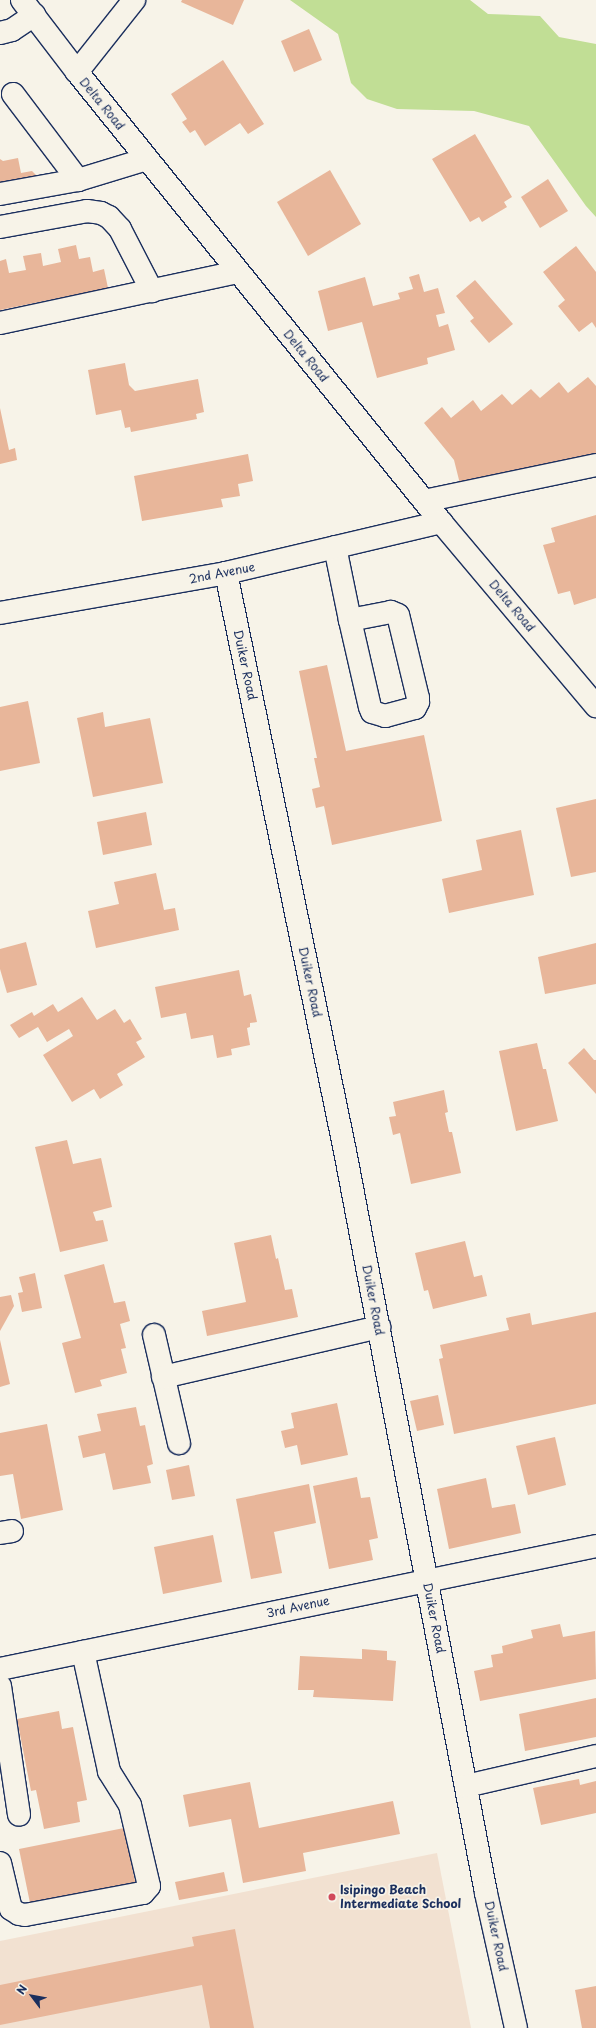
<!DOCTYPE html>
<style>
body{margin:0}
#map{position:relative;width:596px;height:2028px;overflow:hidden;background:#f7f3e8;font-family:"Playpen Sans",sans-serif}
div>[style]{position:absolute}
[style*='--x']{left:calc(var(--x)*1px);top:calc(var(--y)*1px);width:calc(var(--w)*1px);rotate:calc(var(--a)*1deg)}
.built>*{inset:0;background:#f2e1d1}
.green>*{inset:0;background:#c1de95}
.building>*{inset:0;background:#e8b69a}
.roads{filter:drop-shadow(1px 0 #1b2f5e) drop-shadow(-1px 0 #1b2f5e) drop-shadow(0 1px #1b2f5e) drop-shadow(0 -1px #1b2f5e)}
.minor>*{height:22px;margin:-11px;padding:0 11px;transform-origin:11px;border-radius:11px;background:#f7f3e8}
.dots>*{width:11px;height:11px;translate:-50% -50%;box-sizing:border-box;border:2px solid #f7f3e8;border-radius:50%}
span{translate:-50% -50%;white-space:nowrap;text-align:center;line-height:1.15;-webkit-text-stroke:3.5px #f7f3e8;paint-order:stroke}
.street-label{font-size:12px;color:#1b2f5e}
.poi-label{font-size:12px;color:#1b2f5e;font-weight:700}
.left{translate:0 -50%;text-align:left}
.north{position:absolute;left:12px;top:1976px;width:40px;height:40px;-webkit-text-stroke:3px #f7f3e8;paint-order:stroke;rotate:302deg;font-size:11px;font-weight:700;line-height:16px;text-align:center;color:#1b2f5e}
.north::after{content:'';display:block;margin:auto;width:14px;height:18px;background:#1b2f5e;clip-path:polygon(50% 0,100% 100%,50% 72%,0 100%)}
</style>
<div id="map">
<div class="built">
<i style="clip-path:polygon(437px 1853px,471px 2028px,0 2028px,0 1941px)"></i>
</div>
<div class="green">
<i style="clip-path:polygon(290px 0,470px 0,488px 14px,540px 16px,559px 37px,596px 44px,596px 217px,586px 206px,529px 126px,474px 111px,397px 109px,367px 99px,351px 83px,338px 34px)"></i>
</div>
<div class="building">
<i style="clip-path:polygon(182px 0,244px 0,233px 25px,181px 2px)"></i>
<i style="clip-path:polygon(309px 29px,322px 60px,294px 72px,281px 41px)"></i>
<i style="clip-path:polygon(223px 60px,264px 124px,248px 134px,240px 123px,205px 146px,195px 130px,190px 133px,182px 122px,187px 119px,171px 94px)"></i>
<i style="clip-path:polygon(475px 134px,512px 197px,504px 202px,507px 207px,482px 222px,479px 217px,470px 222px,432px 159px)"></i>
<i style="clip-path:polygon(18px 158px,21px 173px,32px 171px,36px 175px,38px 183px,0 190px,0 159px,3px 161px)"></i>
<i style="clip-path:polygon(330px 170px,361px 224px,308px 256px,277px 202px)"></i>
<i style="clip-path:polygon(548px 179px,568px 211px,540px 228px,521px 197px)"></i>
<i style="clip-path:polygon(76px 245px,79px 259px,90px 257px,93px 272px,104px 269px,108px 288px,0 310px,0 261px,6px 259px,9px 273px,26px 270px,23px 256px,41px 253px,43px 266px,61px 262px,58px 249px)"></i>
<i style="clip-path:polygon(576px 246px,596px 272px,596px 328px,592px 322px,579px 332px,558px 306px,565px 300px,543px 272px)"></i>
<i style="clip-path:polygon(419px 274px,424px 292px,438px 288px,445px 313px,436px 315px,439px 327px,448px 324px,455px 350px,427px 358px,428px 364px,377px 378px,362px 322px,328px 331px,318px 291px,365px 277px,373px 306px,400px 299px,398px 293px,413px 289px,409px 277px)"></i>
<i style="clip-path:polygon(475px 280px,513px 324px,489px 343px,470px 321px,474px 318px,456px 296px)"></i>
<i style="clip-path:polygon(125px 363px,129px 385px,135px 391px,198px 379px,204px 412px,196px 414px,197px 419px,131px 432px,130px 427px,125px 428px,121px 410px,96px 415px,88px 370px)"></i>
<i style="clip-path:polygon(588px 377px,596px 386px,596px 455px,460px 484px,454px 460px,424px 423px,442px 407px,451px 418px,473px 400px,481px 411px,502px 394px,512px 405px,531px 389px,540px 398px,559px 382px,568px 393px)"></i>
<i style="clip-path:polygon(0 408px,9px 450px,15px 448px,17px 460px,0 464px)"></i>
<i style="clip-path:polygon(248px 454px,253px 481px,238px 484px,240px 496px,221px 499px,223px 507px,142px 521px,134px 476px)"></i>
<i style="clip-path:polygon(596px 515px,596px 598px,574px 605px,570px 591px,558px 594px,543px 545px,555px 542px,551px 528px)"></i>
<i style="clip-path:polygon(327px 665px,346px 751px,424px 735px,442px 821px,332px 845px,324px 806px,316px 808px,312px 789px,320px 787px,314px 758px,317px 758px,299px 671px)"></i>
<i style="clip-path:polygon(28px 701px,40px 763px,0 771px,0 707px)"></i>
<i style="clip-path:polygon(103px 712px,105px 727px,150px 718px,163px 783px,93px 797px,77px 718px)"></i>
<i style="clip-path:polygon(596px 799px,596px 872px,571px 877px,556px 808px)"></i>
<i style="clip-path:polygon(146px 812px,152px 845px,103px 855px,97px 822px)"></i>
<i style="clip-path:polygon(521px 830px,534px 895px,449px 913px,442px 879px,482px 870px,476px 840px)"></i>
<i style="clip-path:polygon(156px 873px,164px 910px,175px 908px,179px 930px,96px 948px,88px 911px,119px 904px,114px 882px)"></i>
<i style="clip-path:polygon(26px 942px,37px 985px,7px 993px,0 969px,0 949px)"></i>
<i style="clip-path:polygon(596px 943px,596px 984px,545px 994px,538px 957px)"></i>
<i style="clip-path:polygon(239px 970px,244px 996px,251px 994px,257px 1022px,250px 1023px,250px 1027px,247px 1028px,250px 1045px,231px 1049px,232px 1055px,217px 1058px,213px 1035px,191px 1039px,186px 1013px,161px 1018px,155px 987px)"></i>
<i style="clip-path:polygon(82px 997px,97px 1020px,115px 1009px,124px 1023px,130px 1019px,142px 1039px,136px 1042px,145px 1057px,117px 1074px,123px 1085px,100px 1099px,94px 1089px,72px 1102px,43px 1055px,73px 1036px,69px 1029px,47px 1042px,38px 1027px,19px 1038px,10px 1025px,32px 1012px,34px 1016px,53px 1004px,58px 1012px)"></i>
<i style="clip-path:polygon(537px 1043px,543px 1069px,546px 1069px,558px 1121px,516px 1131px,499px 1051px)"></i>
<i style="clip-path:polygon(584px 1048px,594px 1060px,596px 1060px,596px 1094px,568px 1063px)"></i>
<i style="clip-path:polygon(444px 1090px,448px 1112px,445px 1113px,449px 1132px,452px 1132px,461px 1173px,411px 1184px,400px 1133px,393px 1135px,389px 1117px,396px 1116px,393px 1102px)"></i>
<i style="clip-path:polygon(67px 1140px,73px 1164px,101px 1158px,112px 1207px,93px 1212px,96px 1221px,103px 1220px,108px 1241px,60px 1252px,35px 1147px)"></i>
<i style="clip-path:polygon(271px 1235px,276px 1259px,278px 1258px,285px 1290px,292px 1289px,298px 1317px,207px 1336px,202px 1311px,246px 1302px,234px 1243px)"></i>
<i style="clip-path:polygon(465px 1241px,474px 1277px,482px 1275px,487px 1296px,433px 1309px,428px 1290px,424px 1291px,415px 1253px)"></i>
<i style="clip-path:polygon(104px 1264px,114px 1303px,125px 1301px,130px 1321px,120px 1324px,126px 1348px,121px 1349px,127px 1373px,100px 1380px,102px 1386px,75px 1393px,62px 1343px,81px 1338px,64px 1275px)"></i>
<i style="clip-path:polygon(35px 1273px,42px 1308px,22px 1312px,18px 1293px,23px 1292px,19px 1277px)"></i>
<i style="clip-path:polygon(11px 1295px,14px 1306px,0 1331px,0 1297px)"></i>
<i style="clip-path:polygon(596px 1312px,596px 1404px,454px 1434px,439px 1359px,443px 1358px,440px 1345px,509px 1330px,506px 1318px,530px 1313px,532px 1325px)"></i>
<i style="clip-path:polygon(0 1340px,10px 1384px,0 1387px)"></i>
<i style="clip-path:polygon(438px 1395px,444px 1425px,417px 1431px,410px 1401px)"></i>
<i style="clip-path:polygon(337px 1403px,348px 1455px,301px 1465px,297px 1445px,285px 1448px,281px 1431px,294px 1428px,291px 1413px)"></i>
<i style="clip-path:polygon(136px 1407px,140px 1426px,145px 1425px,153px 1464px,147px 1466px,151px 1483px,113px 1490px,105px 1453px,83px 1458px,78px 1436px,101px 1431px,97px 1414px)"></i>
<i style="clip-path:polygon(47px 1424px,63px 1510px,21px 1519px,13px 1474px,0 1476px,0 1433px)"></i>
<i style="clip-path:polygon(555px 1437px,566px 1485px,528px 1495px,516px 1446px)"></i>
<i style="clip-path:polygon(189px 1465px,195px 1496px,172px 1500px,166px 1470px)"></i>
<i style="clip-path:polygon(357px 1477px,361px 1498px,370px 1497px,378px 1538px,369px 1540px,373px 1560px,329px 1569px,313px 1486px)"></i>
<i style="clip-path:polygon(486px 1478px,492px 1508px,515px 1504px,521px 1533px,449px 1549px,437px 1489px)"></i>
<i style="clip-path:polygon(309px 1484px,316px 1523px,274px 1532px,282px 1573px,251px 1579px,236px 1499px)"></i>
<i style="clip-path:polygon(213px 1535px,222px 1582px,163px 1594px,154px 1547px)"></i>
<i style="clip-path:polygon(560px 1624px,563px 1637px,595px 1631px,596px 1679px,480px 1701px,474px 1671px,493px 1667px,491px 1655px,503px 1653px,502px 1646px,533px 1638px,531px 1630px)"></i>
<i style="clip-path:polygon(362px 1649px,387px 1651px,387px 1660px,396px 1661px,393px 1701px,313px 1697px,314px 1690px,298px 1690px,300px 1656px,362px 1659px)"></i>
<i style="clip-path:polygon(596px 1698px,596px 1737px,525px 1751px,519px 1714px)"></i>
<i style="clip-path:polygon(59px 1711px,62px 1729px,73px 1727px,87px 1800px,77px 1802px,80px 1822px,44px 1829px,36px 1790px,31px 1791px,17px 1719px)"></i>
<i style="clip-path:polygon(579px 1779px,580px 1785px,596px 1781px,596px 1813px,541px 1825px,533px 1788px)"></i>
<i style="clip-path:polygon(250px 1782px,259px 1828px,393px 1801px,400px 1834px,303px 1853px,306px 1871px,243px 1883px,231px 1819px,189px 1827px,183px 1795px)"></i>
<i style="clip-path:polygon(124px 1828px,136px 1886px,31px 1908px,19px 1849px)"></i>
<i style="clip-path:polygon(224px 1872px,228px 1891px,179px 1900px,175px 1882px)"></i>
<i style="clip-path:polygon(235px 1929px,254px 2028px,210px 2028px,202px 1985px,0 2025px,0 1985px,194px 1946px,192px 1937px)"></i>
<i style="clip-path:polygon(596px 1986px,596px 2028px,582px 2028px,575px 1990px)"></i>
</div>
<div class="roads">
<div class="minor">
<i style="--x:22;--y:0;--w:91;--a:52.6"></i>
<i style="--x:77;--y:72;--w:579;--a:51.03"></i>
<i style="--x:441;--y:522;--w:241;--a:49.9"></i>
<i style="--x:0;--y:33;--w:12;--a:-14"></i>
<i style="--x:12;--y:30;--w:27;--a:-34"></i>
<i style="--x:77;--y:72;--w:92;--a:-51.6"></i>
<i style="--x:13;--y:94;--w:108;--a:52.9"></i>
<i style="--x:78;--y:180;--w:72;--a:-16.9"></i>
<i style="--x:0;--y:194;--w:79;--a:-10.2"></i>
<i style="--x:0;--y:227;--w:88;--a:-10.4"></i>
<i style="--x:87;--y:211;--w:14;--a:8"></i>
<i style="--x:101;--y:213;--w:9;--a:27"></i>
<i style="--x:109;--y:217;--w:16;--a:47"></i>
<i style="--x:120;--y:229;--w:70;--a:62.7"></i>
<i style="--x:0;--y:323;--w:243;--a:-12.1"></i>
<i style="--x:424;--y:501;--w:176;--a:-11.8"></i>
<i style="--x:335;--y:547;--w:75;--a:78.4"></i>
<i style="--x:350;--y:620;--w:89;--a:77.1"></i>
<i style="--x:370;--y:707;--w:5;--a:68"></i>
<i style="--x:372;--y:712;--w:14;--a:17"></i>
<i style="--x:385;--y:716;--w:31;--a:-15"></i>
<i style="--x:415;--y:708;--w:7;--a:-63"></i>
<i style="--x:418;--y:702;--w:4;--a:-90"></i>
<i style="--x:418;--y:698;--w:85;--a:-103.5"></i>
<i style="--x:398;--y:615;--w:8;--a:-157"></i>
<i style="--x:391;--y:612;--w:42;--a:169"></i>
<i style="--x:226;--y:573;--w:590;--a:78.37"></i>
<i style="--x:345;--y:1151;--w:755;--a:79.24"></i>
<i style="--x:486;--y:1893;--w:138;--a:77.5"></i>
<i style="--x:0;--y:613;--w:230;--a:-10"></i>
<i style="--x:226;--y:573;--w:221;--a:-13.3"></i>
<i style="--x:154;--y:1335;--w:111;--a:77"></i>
<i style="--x:163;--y:1377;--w:222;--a:-13"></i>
<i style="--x:0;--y:1533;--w:12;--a:-9"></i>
<i style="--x:0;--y:1669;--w:609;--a:-11.66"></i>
<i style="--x:0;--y:1686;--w:130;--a:81.6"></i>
<i style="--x:466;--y:1786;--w:133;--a:-13"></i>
<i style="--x:0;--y:1863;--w:47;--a:76.6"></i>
<i style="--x:11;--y:1909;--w:9;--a:32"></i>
<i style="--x:19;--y:1914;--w:6;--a:9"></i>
<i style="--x:25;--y:1915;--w:120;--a:-10.6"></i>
<i style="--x:143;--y:1893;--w:9;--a:-49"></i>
<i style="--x:149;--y:1886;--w:83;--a:-103.2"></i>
<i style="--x:130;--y:1805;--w:40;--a:-122"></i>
<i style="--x:109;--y:1771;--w:122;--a:-102.3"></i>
</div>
</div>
<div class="dots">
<i style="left:332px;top:1897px;background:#d1495b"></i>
</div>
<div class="street-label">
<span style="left:102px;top:104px;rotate:51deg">Delta Road</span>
<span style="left:306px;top:356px;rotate:51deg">Delta Road</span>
<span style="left:222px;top:573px;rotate:-11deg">2nd Avenue</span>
<span style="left:512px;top:606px;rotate:50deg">Delta Road</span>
<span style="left:245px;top:665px;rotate:78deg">Duiker Road</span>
<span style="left:310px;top:982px;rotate:78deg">Duiker Road</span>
<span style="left:373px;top:1300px;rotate:79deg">Duiker Road</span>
<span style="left:298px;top:1607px;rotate:-12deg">3rd Avenue</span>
<span style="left:434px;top:1618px;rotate:79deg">Duiker Road</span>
<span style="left:496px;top:1936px;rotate:78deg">Duiker Road</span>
</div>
<div class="poi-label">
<span class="left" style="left:340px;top:1897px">Isipingo Beach<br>Intermediate School</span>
</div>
<div class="north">N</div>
</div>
